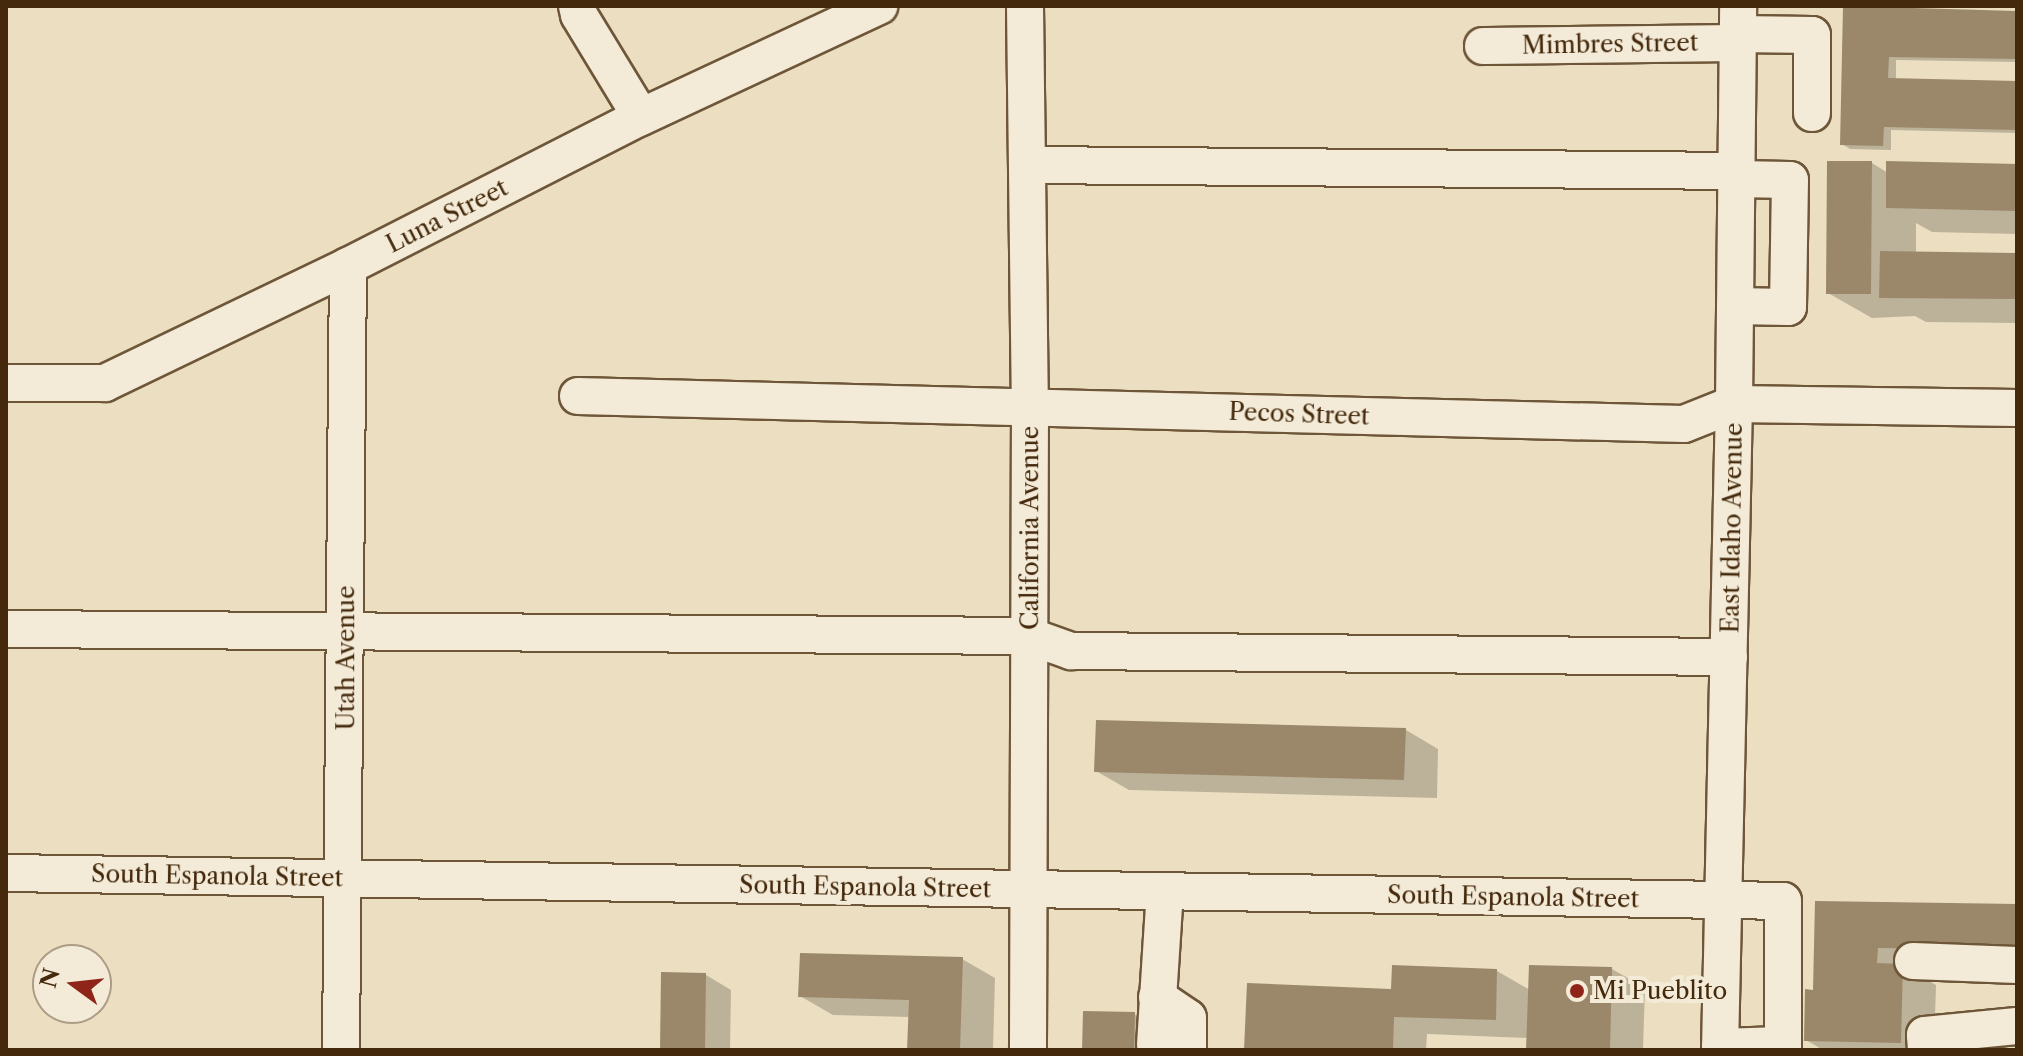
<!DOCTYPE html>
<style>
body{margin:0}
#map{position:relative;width:2023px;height:1056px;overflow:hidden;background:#ecdfc1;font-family:"Libre Caslon Text",serif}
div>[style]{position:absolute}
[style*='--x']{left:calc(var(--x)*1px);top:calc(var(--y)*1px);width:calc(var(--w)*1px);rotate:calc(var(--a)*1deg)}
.shadow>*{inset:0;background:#0003}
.building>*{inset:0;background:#9b886a}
.roads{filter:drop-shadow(2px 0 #6e5639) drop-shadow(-2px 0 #6e5639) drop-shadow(0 2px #6e5639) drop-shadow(0 -2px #6e5639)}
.minor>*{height:36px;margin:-18px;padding:0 18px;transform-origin:18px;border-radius:18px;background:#f3ead7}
.dots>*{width:22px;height:22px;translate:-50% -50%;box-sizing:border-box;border:4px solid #f3ead7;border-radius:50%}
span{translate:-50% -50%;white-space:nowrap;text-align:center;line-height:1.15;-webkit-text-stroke:8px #f3ead7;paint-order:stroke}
.street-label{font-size:24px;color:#44290c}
.poi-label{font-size:24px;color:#44290c}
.left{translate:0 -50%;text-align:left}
.frame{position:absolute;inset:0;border:8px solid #44290c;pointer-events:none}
.north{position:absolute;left:32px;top:944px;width:80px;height:80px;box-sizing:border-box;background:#f3ead7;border:2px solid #ad9d86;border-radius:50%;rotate:285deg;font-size:22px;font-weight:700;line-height:32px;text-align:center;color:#44290c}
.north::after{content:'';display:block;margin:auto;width:28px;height:36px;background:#8f2418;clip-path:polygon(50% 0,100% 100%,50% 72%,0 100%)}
</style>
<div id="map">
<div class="shadow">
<i style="clip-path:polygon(1845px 6px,2017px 13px,2017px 62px,1896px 60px,1896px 80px,2017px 83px,2017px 133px,1891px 130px,1891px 150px,1850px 149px,1842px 144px)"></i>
<i style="clip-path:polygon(1872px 163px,1888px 173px,2017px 166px,2017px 234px,1932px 232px,1916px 223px,1916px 254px,2017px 255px,2017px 323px,1926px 322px,1915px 316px,1872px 318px,1828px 293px)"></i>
<i style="clip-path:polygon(1406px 730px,1438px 749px,1437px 798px,1129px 790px,1096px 771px)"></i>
<i style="clip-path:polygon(1817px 903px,2017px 906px,1910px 970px,1936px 985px,1934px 1050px,1823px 1050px,1806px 1040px,1815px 992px)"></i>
<i style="clip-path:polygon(962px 959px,995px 978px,993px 1050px,909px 1050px,910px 1017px,833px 1015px,800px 996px)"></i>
<i style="clip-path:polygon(1612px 969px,1645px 988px,1643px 1050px,1528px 1050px,1528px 1038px,1427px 1034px,1426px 1050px,1246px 1050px,1393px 991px,1497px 971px,1530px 990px)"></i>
<i style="clip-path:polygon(706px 975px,731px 990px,730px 1050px,662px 1050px)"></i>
<i style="clip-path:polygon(1134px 1014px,1151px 1024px,1189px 1050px,1084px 1050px)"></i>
</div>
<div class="building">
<i style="clip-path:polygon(1843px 6px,2017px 11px,2017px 59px,1889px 57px,1888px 78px,2017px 81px,2017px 130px,1884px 127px,1883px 146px,1840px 145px)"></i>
<i style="clip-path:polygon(1827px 161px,1872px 161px,1871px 294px,1826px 294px)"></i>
<i style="clip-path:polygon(1886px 161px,2017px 164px,2017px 211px,1886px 208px)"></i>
<i style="clip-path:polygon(1880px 251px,2017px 253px,2017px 299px,1879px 298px)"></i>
<i style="clip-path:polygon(1096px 720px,1406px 728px,1404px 780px,1094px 772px)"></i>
<i style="clip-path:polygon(1815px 901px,2017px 904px,2017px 950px,1878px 948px,1877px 963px,1903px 964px,1901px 1043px,1804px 1041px,1805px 989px,1813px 990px)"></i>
<i style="clip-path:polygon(800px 953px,963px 957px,960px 1050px,907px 1050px,909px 1000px,798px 997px)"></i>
<i style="clip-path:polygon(1392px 965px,1497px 969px,1496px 1020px,1394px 1017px,1393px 1050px,1244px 1050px,1247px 983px,1391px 989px)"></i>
<i style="clip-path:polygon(1529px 965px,1612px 967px,1610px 1050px,1526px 1050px)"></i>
<i style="clip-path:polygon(661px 972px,706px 973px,705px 1050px,660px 1050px)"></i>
<i style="clip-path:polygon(1083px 1011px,1135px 1012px,1134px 1050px,1082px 1050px)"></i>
</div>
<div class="roads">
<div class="minor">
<i style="--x:577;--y:6;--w:9;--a:77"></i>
<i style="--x:579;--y:15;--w:119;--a:58.7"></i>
<i style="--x:1025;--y:6;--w:401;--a:89.3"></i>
<i style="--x:1030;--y:407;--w:643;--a:90.18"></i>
<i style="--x:1738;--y:34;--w:74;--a:0.8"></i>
<i style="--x:1812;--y:35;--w:78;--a:90"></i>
<i style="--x:1483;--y:46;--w:255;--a:-0.7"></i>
<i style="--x:1027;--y:165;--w:709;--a:0.48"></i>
<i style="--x:1735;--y:306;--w:53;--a:1.1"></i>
<i style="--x:1788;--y:307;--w:127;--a:-89.1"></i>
<i style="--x:1790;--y:180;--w:54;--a:-178.9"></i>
<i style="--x:6;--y:383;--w:99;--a:0"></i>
<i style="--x:105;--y:383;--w:270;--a:-25.7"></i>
<i style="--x:348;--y:266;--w:329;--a:-27"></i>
<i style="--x:641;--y:117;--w:263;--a:-25"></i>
<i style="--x:578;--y:396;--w:1106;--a:1.45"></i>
<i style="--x:1684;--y:424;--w:54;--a:-21.8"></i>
<i style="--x:1734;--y:404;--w:283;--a:0.8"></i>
<i style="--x:6;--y:629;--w:1023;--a:0.39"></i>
<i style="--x:1029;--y:636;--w:45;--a:19.7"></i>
<i style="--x:1071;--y:651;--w:658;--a:0.52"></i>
<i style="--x:6;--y:873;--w:1777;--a:0.9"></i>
<i style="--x:1783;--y:901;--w:149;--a:90"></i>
<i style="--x:1913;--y:961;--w:104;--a:2.2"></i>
<i style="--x:1157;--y:997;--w:37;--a:34"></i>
<i style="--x:1188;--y:1018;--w:32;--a:90"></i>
<i style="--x:1155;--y:1045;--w:154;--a:-86.3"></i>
<i style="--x:1720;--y:1047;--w:62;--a:-1.8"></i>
<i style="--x:341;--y:1050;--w:784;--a:-89.49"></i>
<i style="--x:1720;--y:1050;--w:646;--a:-88.76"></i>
<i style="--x:1734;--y:404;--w:398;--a:-89.4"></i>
<i style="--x:1926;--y:1050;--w:15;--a:-94"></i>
<i style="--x:1925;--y:1035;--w:92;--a:-5.6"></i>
</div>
</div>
<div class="dots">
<i style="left:1577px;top:991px;background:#8f2418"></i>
</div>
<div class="street-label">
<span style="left:1610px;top:44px;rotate:-1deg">Mimbres Street</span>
<span style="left:447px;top:216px;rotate:-27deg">Luna Street</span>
<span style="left:1299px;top:414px;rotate:2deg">Pecos Street</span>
<span style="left:1030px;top:528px;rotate:-90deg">California Avenue</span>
<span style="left:1732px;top:528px;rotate:-89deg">East Idaho Avenue</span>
<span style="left:346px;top:658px;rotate:-90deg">Utah Avenue</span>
<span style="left:217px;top:876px;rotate:1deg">South Espanola Street</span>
<span style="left:865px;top:887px;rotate:1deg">South Espanola Street</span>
<span style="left:1513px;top:897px;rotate:1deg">South Espanola Street</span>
</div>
<div class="poi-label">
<span class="left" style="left:1593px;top:991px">Mi Pueblito</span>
</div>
<div class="frame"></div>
<div class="north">N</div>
</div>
